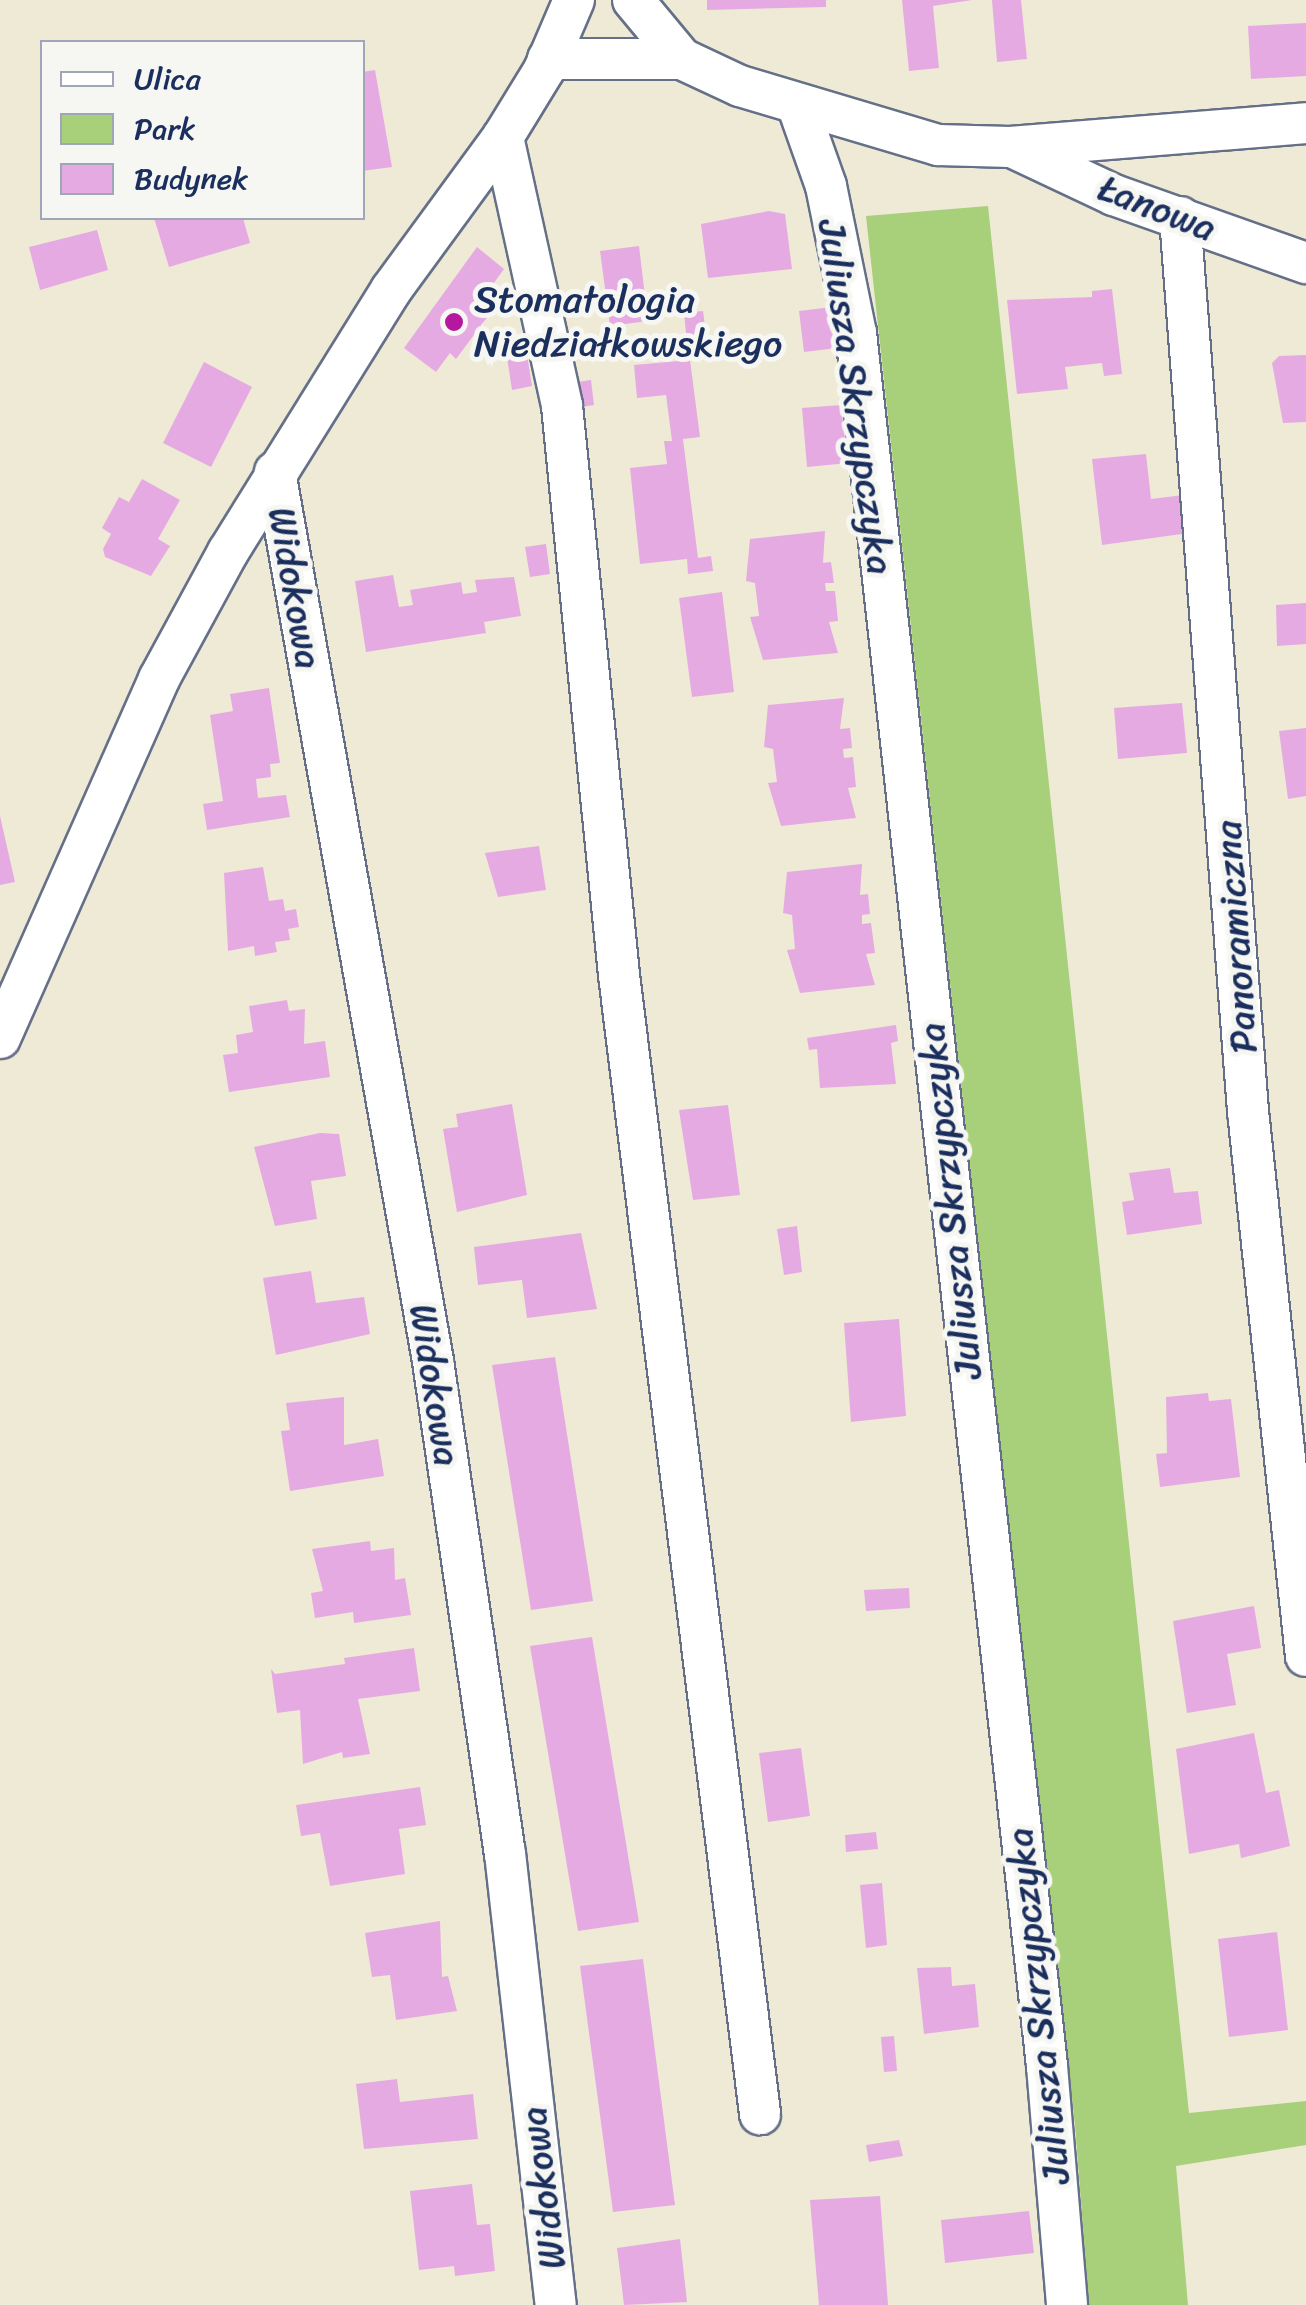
<!DOCTYPE html>
<meta charset="utf-8">
<style>
body{margin:0}
#map{position:relative;width:1306px;height:2305px;overflow:hidden;background:#eeead6;font-family:Sriracha,sans-serif}
div>[style]{position:absolute}
[style*='--x']{left:calc(var(--x)*1px);top:calc(var(--y)*1px);width:calc(var(--w)*1px);rotate:calc(var(--a)*1deg)}
.green>*{inset:0;background:#a8cf79}
.building>*{inset:0;background:#e6aae3}
.roads{filter:drop-shadow(2px 0 #657088) drop-shadow(-2px 0 #657088) drop-shadow(0 2px #657088) drop-shadow(0 -2px #657088)}
.minor>*{height:40px;margin:-20px;padding:0 20px;transform-origin:20px;border-radius:20px;background:#fff}
.dots>*{width:28px;height:28px;translate:-50% -50%;box-sizing:border-box;border:5px solid #f6f6f2;border-radius:50%}
span{translate:-50% -50%;white-space:nowrap;text-align:center;line-height:1.15;-webkit-text-stroke:10px #f6f6f2;paint-order:stroke}
.street-label{font-size:38px;color:#1b2f5e}
.poi-label{font-size:38px;color:#1b2f5e}
.left{translate:0 -50%;text-align:left}
.legend{position:absolute;left:40px;top:40px;width:325px;height:180px;box-sizing:border-box;background:#f6f6f2;border:2px solid #9ea6b7;margin:0;padding:12px 18px;list-style:none;font-size:30px;color:#1b2f5e}
.legend li{display:flex;align-items:center;gap:20px;height:50px}
.legend b{width:50px;border:2px solid #9ea6b7}
</style>
<div id="map">
<div class="green">
<i style="clip-path:polygon(988px 206px,1189px 2113px,1306px 2101px,1306px 2145px,1176px 2166px,1188px 2305px,1089px 2305px,1075px 2125px,866px 216px)"></i>
</div>
<div class="building">
<i style="clip-path:polygon(707px 0,826px 0,826px 7px,707px 10px)"></i>
<i style="clip-path:polygon(902px 0,972px 0,933px 6px,939px 68px,909px 71px)"></i>
<i style="clip-path:polygon(992px 0,1021px 0,1027px 59px,997px 62px)"></i>
<i style="clip-path:polygon(1306px 23px,1306px 76px,1251px 79px,1248px 26px)"></i>
<i style="clip-path:polygon(375px 70px,392px 167px,362px 171px,362px 72px)"></i>
<i style="clip-path:polygon(769px 211px,785px 214px,792px 269px,708px 278px,701px 224px)"></i>
<i style="clip-path:polygon(154px 218px,243px 218px,250px 243px,169px 267px)"></i>
<i style="clip-path:polygon(97px 230px,108px 270px,40px 290px,29px 247px)"></i>
<i style="clip-path:polygon(639px 246px,648px 321px,610px 326px,600px 251px)"></i>
<i style="clip-path:polygon(477px 247px,504px 269px,491px 287px,503px 296px,456px 359px,450px 353px,436px 372px,404px 348px)"></i>
<i style="clip-path:polygon(1112px 289px,1122px 374px,1104px 376px,1102px 363px,1065px 367px,1068px 389px,1017px 394px,1007px 300px,1092px 297px,1092px 291px)"></i>
<i style="clip-path:polygon(832px 307px,837px 348px,804px 352px,799px 311px)"></i>
<i style="clip-path:polygon(703px 311px,707px 341px,687px 343px,684px 313px)"></i>
<i style="clip-path:polygon(526px 348px,532px 386px,512px 390px,506px 351px)"></i>
<i style="clip-path:polygon(1306px 355px,1306px 422px,1283px 423px,1272px 363px,1279px 356px)"></i>
<i style="clip-path:polygon(690px 360px,700px 437px,683px 439px,698px 558px,711px 556px,713px 571px,688px 574px,687px 559px,640px 564px,630px 468px,667px 464px,664px 441px,672px 441px,666px 395px,637px 398px,634px 365px)"></i>
<i style="clip-path:polygon(204px 362px,252px 387px,211px 467px,163px 443px)"></i>
<i style="clip-path:polygon(591px 380px,594px 405px,581px 407px,578px 382px)"></i>
<i style="clip-path:polygon(841px 405px,848px 463px,807px 467px,802px 408px)"></i>
<i style="clip-path:polygon(1146px 454px,1151px 499px,1184px 495px,1189px 533px,1102px 545px,1092px 459px)"></i>
<i style="clip-path:polygon(142px 479px,180px 500px,158px 539px,170px 546px,151px 576px,105px 557px,103px 549px,111px 534px,102px 528px,119px 497px,129px 502px)"></i>
<i style="clip-path:polygon(825px 531px,823px 563px,831px 562px,834px 583px,825px 583px,826px 591px,835px 591px,838px 621px,829px 622px,838px 653px,763px 660px,750px 617px,759px 616px,755px 583px,746px 581px,750px 539px)"></i>
<i style="clip-path:polygon(546px 544px,550px 574px,530px 577px,525px 547px)"></i>
<i style="clip-path:polygon(393px 575px,399px 607px,413px 605px,410px 590px,461px 582px,463px 594px,477px 592px,475px 580px,514px 577px,521px 616px,484px 622px,486px 633px,366px 652px,355px 581px)"></i>
<i style="clip-path:polygon(722px 592px,734px 692px,692px 697px,679px 598px)"></i>
<i style="clip-path:polygon(1306px 603px,1306px 644px,1277px 646px,1276px 605px)"></i>
<i style="clip-path:polygon(269px 688px,280px 763px,270px 764px,271px 777px,256px 779px,258px 798px,286px 795px,290px 817px,207px 830px,203px 804px,223px 801px,210px 715px,233px 711px,230px 694px)"></i>
<i style="clip-path:polygon(844px 698px,840px 729px,850px 728px,852px 748px,843px 749px,844px 758px,853px 757px,856px 787px,848px 788px,856px 818px,781px 826px,768px 783px,777px 782px,773px 749px,764px 747px,768px 705px)"></i>
<i style="clip-path:polygon(1182px 703px,1187px 753px,1118px 759px,1114px 708px)"></i>
<i style="clip-path:polygon(1306px 728px,1306px 796px,1288px 799px,1279px 731px)"></i>
<i style="clip-path:polygon(0 816px,15px 882px,0 885px)"></i>
<i style="clip-path:polygon(539px 846px,546px 890px,498px 897px,485px 853px)"></i>
<i style="clip-path:polygon(862px 864px,860px 895px,868px 894px,870px 914px,862px 915px,862px 924px,871px 923px,875px 953px,866px 954px,875px 985px,800px 993px,787px 950px,795px 949px,792px 915px,783px 913px,787px 872px)"></i>
<i style="clip-path:polygon(263px 867px,269px 901px,283px 899px,285px 911px,296px 909px,299px 927px,288px 929px,290px 940px,275px 942px,277px 952px,255px 956px,254px 946px,228px 951px,224px 873px)"></i>
<i style="clip-path:polygon(287px 1000px,289px 1011px,305px 1009px,304px 1044px,325px 1041px,330px 1077px,229px 1092px,223px 1055px,238px 1053px,236px 1035px,253px 1032px,249px 1006px)"></i>
<i style="clip-path:polygon(896px 1025px,898px 1041px,891px 1043px,896px 1084px,820px 1088px,817px 1049px,809px 1050px,807px 1038px)"></i>
<i style="clip-path:polygon(512px 1104px,527px 1195px,457px 1212px,443px 1129px,458px 1127px,456px 1114px)"></i>
<i style="clip-path:polygon(728px 1105px,740px 1195px,693px 1200px,679px 1110px)"></i>
<i style="clip-path:polygon(320px 1133px,339px 1134px,346px 1176px,311px 1181px,317px 1219px,275px 1226px,254px 1147px)"></i>
<i style="clip-path:polygon(1170px 1168px,1174px 1193px,1198px 1191px,1202px 1224px,1127px 1235px,1122px 1202px,1134px 1200px,1129px 1173px)"></i>
<i style="clip-path:polygon(797px 1226px,802px 1272px,784px 1275px,777px 1229px)"></i>
<i style="clip-path:polygon(581px 1233px,597px 1309px,527px 1318px,522px 1280px,478px 1285px,474px 1247px)"></i>
<i style="clip-path:polygon(311px 1271px,316px 1303px,364px 1297px,370px 1334px,276px 1355px,263px 1278px)"></i>
<i style="clip-path:polygon(899px 1319px,906px 1416px,851px 1422px,844px 1323px)"></i>
<i style="clip-path:polygon(555px 1357px,593px 1601px,531px 1610px,492px 1365px)"></i>
<i style="clip-path:polygon(1208px 1393px,1209px 1401px,1231px 1399px,1240px 1477px,1160px 1487px,1156px 1454px,1167px 1453px,1166px 1397px)"></i>
<i style="clip-path:polygon(344px 1397px,344px 1445px,378px 1439px,384px 1476px,290px 1491px,281px 1431px,290px 1430px,286px 1403px)"></i>
<i style="clip-path:polygon(370px 1541px,371px 1551px,394px 1548px,395px 1580px,405px 1578px,411px 1615px,354px 1623px,353px 1612px,315px 1618px,311px 1593px,323px 1591px,312px 1549px)"></i>
<i style="clip-path:polygon(909px 1588px,910px 1608px,866px 1611px,864px 1590px)"></i>
<i style="clip-path:polygon(1254px 1606px,1261px 1648px,1227px 1654px,1236px 1705px,1187px 1713px,1173px 1621px)"></i>
<i style="clip-path:polygon(592px 1637px,639px 1922px,578px 1931px,530px 1646px)"></i>
<i style="clip-path:polygon(414px 1648px,420px 1691px,358px 1699px,370px 1754px,343px 1758px,342px 1752px,303px 1764px,300px 1710px,277px 1713px,271px 1669px,275px 1674px,345px 1664px,344px 1658px)"></i>
<i style="clip-path:polygon(1254px 1733px,1266px 1793px,1279px 1790px,1290px 1846px,1241px 1858px,1239px 1844px,1189px 1854px,1176px 1749px)"></i>
<i style="clip-path:polygon(801px 1748px,810px 1816px,768px 1822px,759px 1753px)"></i>
<i style="clip-path:polygon(420px 1787px,426px 1825px,399px 1829px,405px 1874px,330px 1886px,320px 1833px,301px 1836px,296px 1805px)"></i>
<i style="clip-path:polygon(876px 1832px,878px 1849px,846px 1852px,845px 1835px)"></i>
<i style="clip-path:polygon(882px 1883px,887px 1945px,866px 1948px,860px 1885px)"></i>
<i style="clip-path:polygon(440px 1921px,442px 1977px,448px 1976px,457px 2011px,396px 2020px,390px 1975px,372px 1977px,365px 1933px)"></i>
<i style="clip-path:polygon(1277px 1932px,1288px 2030px,1229px 2037px,1218px 1939px)"></i>
<i style="clip-path:polygon(643px 1959px,675px 2205px,613px 2212px,580px 1966px)"></i>
<i style="clip-path:polygon(951px 1967px,952px 1986px,975px 1984px,979px 2027px,924px 2034px,917px 1968px)"></i>
<i style="clip-path:polygon(894px 2036px,897px 2071px,884px 2072px,881px 2037px)"></i>
<i style="clip-path:polygon(397px 2079px,400px 2102px,473px 2094px,478px 2139px,364px 2149px,356px 2084px)"></i>
<i style="clip-path:polygon(899px 2140px,903px 2156px,869px 2162px,866px 2145px)"></i>
<i style="clip-path:polygon(472px 2184px,477px 2225px,490px 2224px,495px 2271px,455px 2276px,454px 2266px,419px 2270px,410px 2191px)"></i>
<i style="clip-path:polygon(880px 2196px,888px 2305px,819px 2305px,810px 2200px)"></i>
<i style="clip-path:polygon(1029px 2211px,1034px 2253px,945px 2263px,941px 2220px)"></i>
<i style="clip-path:polygon(680px 2239px,687px 2302px,624px 2305px,617px 2248px)"></i>
</div>
<div class="roads">
<div class="minor">
<i style="--x:633;--y:0;--w:77;--a:50.3"></i>
<i style="--x:682;--y:59;--w:64;--a:25"></i>
<i style="--x:740;--y:86;--w:207;--a:16.6"></i>
<i style="--x:938;--y:145;--w:72;--a:1.6"></i>
<i style="--x:1010;--y:147;--w:297;--a:-4.6"></i>
<i style="--x:548;--y:59;--w:134;--a:0"></i>
<i style="--x:797;--y:104;--w:87;--a:70.5"></i>
<i style="--x:826;--y:186;--w:150;--a:78.5"></i>
<i style="--x:856;--y:333;--w:1743;--a:83.71"></i>
<i style="--x:1047;--y:2066;--w:240;--a:85.2"></i>
<i style="--x:503;--y:137;--w:275;--a:77.6"></i>
<i style="--x:562;--y:406;--w:572;--a:84.28"></i>
<i style="--x:619;--y:975;--w:1148;--a:82.94"></i>
<i style="--x:1014;--y:148;--w:110;--a:25.2"></i>
<i style="--x:1114;--y:195;--w:204;--a:19.5"></i>
<i style="--x:1180;--y:217;--w:897;--a:85.65"></i>
<i style="--x:1248;--y:1111;--w:548;--a:83.93"></i>
<i style="--x:275;--y:472;--w:903;--a:79.92"></i>
<i style="--x:433;--y:1361;--w:497;--a:81.7"></i>
<i style="--x:505;--y:1853;--w:455;--a:83.6"></i>
<i style="--x:0;--y:1038;--w:393;--a:-66.1"></i>
<i style="--x:159;--y:679;--w:145;--a:-61.5"></i>
<i style="--x:228;--y:552;--w:309;--a:-58.1"></i>
<i style="--x:391;--y:290;--w:190;--a:-53.8"></i>
<i style="--x:503;--y:137;--w:79;--a:-58.5"></i>
<i style="--x:544;--y:70;--w:76;--a:-66.8"></i>
</div>
</div>
<div class="dots">
<i style="left:454px;top:322px;background:#b5179e"></i>
</div>
<div class="street-label">
<span style="left:1157px;top:208px;rotate:21deg">Łanowa</span>
<span style="left:856px;top:397px;rotate:82deg">Juliusza Skrzypczyka</span>
<span style="left:295px;top:588px;rotate:80deg">Widokowa</span>
<span style="left:1236px;top:937px;rotate:-94deg">Panoramiczna</span>
<span style="left:950px;top:1201px;rotate:-96deg">Juliusza Skrzypczyka</span>
<span style="left:435px;top:1385px;rotate:81deg">Widokowa</span>
<span style="left:1038px;top:2006px;rotate:-96deg">Juliusza Skrzypczyka</span>
<span style="left:543px;top:2188px;rotate:-97deg">Widokowa</span>
</div>
<div class="poi-label">
<span class="left" style="left:474px;top:322px">Stomatologia<br>Niedziałkowskiego</span>
</div>
<ul class="legend">
<li><b style="height:12px;background:#fff"></b>Ulica</li>
<li><b style="height:28px;background:#a8cf79"></b>Park</li>
<li><b style="height:28px;background:#e6aae3"></b>Budynek</li>
</ul>
</div>
